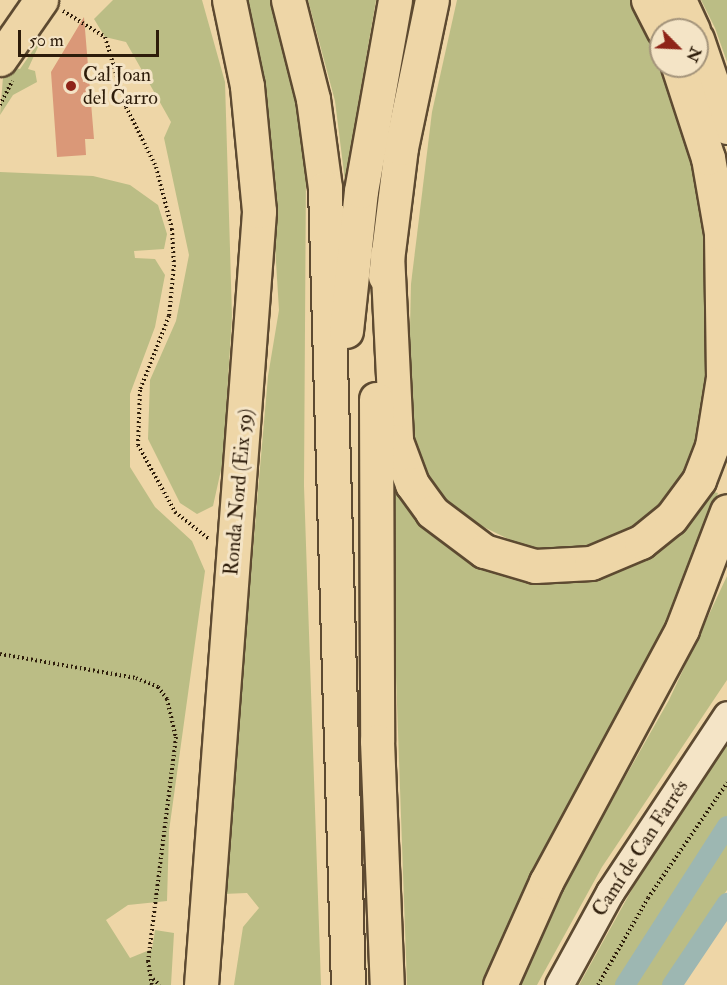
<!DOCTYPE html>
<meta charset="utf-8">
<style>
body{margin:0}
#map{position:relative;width:727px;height:985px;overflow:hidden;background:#eed6a7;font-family:"IM FELL Double Pica",serif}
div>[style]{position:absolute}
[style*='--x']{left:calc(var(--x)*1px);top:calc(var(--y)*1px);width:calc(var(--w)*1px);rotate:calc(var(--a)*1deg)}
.green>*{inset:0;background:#bbbd85}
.canal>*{height:20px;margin:-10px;padding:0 10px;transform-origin:10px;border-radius:10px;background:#9db7b2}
.building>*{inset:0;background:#da9878}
.path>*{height:4px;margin-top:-2px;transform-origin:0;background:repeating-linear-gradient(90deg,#2d1c0a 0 1.5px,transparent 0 4.5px)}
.roads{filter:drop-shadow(2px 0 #5d4a31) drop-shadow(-2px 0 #5d4a31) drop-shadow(0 2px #5d4a31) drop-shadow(0 -2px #5d4a31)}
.minor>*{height:27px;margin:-13.5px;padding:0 13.5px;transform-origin:13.5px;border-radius:13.5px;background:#f4e4c6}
.major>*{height:33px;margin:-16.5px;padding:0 16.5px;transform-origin:16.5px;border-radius:16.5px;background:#eed6a7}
.highway>*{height:33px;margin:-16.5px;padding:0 16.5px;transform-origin:16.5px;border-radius:16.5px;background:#eed6a7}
.dots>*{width:16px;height:16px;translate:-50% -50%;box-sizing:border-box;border:3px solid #f4e4c6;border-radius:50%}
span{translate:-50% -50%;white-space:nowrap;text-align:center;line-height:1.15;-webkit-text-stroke:6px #f4e4c6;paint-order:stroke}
.poi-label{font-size:20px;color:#2d1c0a}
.left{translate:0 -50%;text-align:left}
.street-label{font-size:20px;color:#2d1c0a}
.north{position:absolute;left:649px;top:18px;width:60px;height:60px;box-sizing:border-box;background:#f4e4c6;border:2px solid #a4947b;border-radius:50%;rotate:114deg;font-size:16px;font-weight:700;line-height:24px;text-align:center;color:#2d1c0a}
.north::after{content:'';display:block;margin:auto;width:21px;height:27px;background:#8f2418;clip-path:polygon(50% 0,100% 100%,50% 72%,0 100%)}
.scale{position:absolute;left:18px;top:30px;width:141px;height:27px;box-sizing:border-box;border:3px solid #2d1c0a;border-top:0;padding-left:8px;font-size:18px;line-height:21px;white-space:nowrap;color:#2d1c0a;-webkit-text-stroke:4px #f4e4c6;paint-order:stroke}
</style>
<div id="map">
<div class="green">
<i style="clip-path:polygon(113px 0,202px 0,225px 82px,232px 316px,223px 461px,213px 506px,197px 514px,180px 503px,148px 439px,150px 380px,176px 321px,189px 255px,164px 138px,171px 122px,126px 42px,105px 37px,94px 19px)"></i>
<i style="clip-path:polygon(242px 0,270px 0,292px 83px,306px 170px,304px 486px,321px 985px,234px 985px,243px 927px,259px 908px,247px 893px,223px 894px,268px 376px,279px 310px,268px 135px)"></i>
<i style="clip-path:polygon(308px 0,376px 0,345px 181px,335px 101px)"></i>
<i style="clip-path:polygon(457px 0,634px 0,692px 154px,707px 222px,708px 397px,689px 473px,647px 520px,590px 552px,525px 547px,463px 517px,438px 493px,414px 446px,408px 418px,411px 284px,432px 112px)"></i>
<i style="clip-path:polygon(701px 0,727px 0,727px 62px,715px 28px)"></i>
<i style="clip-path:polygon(43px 36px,28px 69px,35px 71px,37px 82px,13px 95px,0 115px,3px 77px,10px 67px,20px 69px)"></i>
<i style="clip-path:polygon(0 172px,93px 176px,130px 185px,158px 205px,167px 234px,164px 249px,134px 251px,135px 258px,155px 259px,165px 275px,155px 327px,130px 394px,130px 467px,155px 507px,192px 541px,205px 571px,169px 831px,167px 901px,128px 905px,106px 920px,130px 958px,152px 949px,155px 930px,174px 933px,171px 985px,0 985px)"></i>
<i style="clip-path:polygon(398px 486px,549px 578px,709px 491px,718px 493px,681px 604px,487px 985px,407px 985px,392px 563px,390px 487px)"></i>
<i style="clip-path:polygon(727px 576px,727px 680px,602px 867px,537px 985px,519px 985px,564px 885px,669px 700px)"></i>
<i style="clip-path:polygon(727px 741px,727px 890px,665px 985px,579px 985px,646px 864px)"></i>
</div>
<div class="canal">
<i style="--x:625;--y:985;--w:189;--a:-57.3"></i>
<i style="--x:672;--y:985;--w:99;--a:-56.1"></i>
</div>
<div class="building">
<i style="clip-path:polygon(84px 17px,94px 139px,85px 139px,86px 155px,57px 157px,51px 72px)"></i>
</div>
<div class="path">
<i style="--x:63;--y:11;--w:49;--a:31.8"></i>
<i style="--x:105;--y:37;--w:73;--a:73.3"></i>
<i style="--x:126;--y:107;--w:67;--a:63.4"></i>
<i style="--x:156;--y:167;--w:64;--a:75.5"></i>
<i style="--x:172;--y:229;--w:36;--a:87"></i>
<i style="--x:174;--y:265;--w:51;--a:95.6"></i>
<i style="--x:169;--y:316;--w:79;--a:111.4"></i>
<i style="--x:140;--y:390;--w:55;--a:92.1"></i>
<i style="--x:138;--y:445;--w:77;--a:61.1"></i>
<i style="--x:175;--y:512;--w:43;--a:38.5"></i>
<i style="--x:0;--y:105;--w:27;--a:-63"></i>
<i style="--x:0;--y:654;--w:138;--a:10"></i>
<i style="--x:136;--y:678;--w:24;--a:22"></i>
<i style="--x:158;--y:687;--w:15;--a:53"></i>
<i style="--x:167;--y:699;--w:39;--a:77"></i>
<i style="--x:176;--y:737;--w:226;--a:97.1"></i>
<i style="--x:148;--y:961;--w:24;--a:81"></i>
<i style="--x:153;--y:979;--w:9;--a:41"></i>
<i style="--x:598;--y:985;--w:100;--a:-60.1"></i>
<i style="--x:648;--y:898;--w:140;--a:-55.5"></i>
</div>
<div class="roads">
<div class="minor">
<i style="--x:559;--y:985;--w:106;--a:-61.3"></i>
<i style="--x:610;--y:892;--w:212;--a:-56.5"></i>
</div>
<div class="major">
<i style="--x:201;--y:985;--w:776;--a:-85.71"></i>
<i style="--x:259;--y:211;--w:126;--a:-95.5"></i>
<i style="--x:247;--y:86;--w:88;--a:-101.8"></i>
</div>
<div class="highway">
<i style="--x:288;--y:0;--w:102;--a:75.8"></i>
<i style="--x:313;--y:99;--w:90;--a:82.3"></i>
<i style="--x:325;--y:188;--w:797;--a:88.35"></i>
<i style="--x:648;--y:0;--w:34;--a:63"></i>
<i style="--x:679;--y:0;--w:33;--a:65"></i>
<i style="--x:697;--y:39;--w:93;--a:71.2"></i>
<i style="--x:0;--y:59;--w:72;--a:-55.2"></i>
<i style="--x:387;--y:254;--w:187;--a:87.2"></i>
<i style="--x:396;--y:441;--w:46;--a:69.6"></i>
<i style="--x:412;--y:484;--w:34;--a:54"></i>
<i style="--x:432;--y:512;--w:65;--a:36.9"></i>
<i style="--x:484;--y:551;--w:53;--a:16.4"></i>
<i style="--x:535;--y:566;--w:56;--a:-3.1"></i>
<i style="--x:591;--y:563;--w:54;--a:-22.8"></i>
<i style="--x:641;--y:542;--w:38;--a:-39"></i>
<i style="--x:671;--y:518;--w:47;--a:-53.6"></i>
<i style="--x:699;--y:480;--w:36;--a:-69"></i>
<i style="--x:712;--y:446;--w:70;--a:-80.9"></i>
<i style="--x:723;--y:377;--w:144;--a:-90.8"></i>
<i style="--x:721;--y:233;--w:76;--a:-99.8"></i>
<i style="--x:708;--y:158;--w:97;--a:-108.1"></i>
<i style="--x:385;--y:276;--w:129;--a:-82.9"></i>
<i style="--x:401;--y:148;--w:151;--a:-78.2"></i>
<i style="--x:346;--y:331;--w:141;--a:-83.9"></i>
<i style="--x:361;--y:191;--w:194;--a:-79.9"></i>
<i style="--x:376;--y:399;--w:342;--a:89.8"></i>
<i style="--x:377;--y:741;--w:244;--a:87.7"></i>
<i style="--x:500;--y:985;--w:113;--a:-65.9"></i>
<i style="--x:546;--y:882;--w:287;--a:-61.7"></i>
<i style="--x:682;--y:629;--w:126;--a:-69.1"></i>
</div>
</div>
<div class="dots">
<i style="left:71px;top:86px;background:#8f2418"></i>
</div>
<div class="poi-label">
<span class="left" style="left:83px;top:86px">Cal Joan<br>del Carro</span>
</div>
<div class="street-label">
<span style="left:238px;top:492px;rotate:-85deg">Ronda Nord (Eix 59)</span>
<span style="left:640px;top:848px;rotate:-57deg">Camí de Can Farrés</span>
</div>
<div class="north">N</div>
<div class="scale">50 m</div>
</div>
